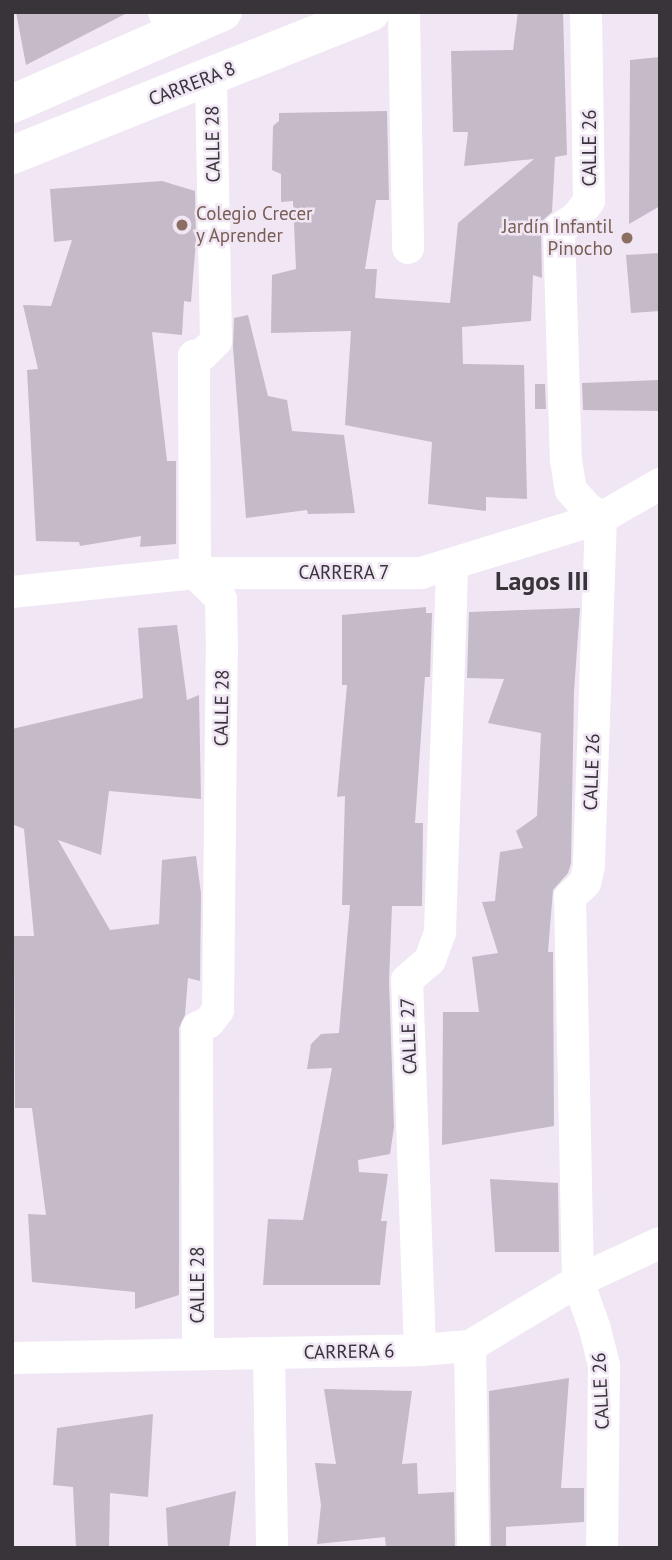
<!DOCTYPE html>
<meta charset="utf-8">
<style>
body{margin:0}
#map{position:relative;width:672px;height:1560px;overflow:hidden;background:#f0e6f4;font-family:"PT Sans",sans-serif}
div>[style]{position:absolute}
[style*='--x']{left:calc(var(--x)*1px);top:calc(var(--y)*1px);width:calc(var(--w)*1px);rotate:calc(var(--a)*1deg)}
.building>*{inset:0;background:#c4bac8}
.minor>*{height:32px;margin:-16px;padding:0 16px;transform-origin:16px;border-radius:16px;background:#fff}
.tertiary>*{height:38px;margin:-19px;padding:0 19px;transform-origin:19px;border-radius:19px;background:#fff}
.dots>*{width:19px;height:19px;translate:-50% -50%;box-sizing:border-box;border:4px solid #f0e6f4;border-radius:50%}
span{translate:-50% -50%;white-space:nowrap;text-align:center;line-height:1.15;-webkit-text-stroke:5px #f0e6f4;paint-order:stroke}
.street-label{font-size:19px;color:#38343a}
.education-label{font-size:19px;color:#785e54}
.left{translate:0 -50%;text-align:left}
.right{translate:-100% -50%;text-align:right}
.district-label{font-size:26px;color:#38343a;font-weight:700}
.frame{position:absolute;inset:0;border:14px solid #38343a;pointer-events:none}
</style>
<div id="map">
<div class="building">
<i style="clip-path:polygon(16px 12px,129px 12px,26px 65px)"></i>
<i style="clip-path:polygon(518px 12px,563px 12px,567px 155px,555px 157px,552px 212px,543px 220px,541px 229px,542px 278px,533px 275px,531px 321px,462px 327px,463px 364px,524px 365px,527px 499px,486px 497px,486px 511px,428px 504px,432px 442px,345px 425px,351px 331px,271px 333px,272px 275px,296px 269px,293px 201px,281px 202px,281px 174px,272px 170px,273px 126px,279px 121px,279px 113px,387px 111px,389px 200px,376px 200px,365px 269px,377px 269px,375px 298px,450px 303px,458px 223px,534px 159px,464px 166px,468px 132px,453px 132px,451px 51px,513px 50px)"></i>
<i style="clip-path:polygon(660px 57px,660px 206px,629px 224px,630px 60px)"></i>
<i style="clip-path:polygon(162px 181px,195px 191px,196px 241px,191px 302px,184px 301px,182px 335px,152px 332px,167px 461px,176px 461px,176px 544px,140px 547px,141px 536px,80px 546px,79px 542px,36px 541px,27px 370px,38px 369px,23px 305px,51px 306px,72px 240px,54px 242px,50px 189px)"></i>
<i style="clip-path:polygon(660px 253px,660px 311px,631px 313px,626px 255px)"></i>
<i style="clip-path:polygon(248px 315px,268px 396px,287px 400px,292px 431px,344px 435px,355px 513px,308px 514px,307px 510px,246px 518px,233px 347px,234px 318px)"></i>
<i style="clip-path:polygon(660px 380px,660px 411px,583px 410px,582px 383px)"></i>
<i style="clip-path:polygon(535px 384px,545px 384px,546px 409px,535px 409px)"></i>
<i style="clip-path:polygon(426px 607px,426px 613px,432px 613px,430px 677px,425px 677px,415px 823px,423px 823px,422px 906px,392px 906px,389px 981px,394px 1127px,390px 1154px,358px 1160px,359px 1172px,388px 1174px,381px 1221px,387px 1221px,380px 1285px,263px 1285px,268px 1219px,303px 1220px,332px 1068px,307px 1069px,311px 1044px,321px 1034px,339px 1033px,350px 905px,342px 905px,345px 796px,337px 797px,347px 685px,342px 685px,342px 615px)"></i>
<i style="clip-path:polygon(580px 608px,574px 691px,571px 863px,568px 873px,553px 890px,548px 952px,553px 952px,554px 1126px,442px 1145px,443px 1012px,479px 1012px,472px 957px,498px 953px,482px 902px,495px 901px,500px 852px,523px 848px,516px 831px,537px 816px,541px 733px,488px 723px,504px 679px,467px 678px,469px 612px)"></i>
<i style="clip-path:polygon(177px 625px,187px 700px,199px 695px,201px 799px,109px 791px,101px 855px,58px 840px,110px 930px,159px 924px,162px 860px,196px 856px,201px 893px,200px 981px,188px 978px,185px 1015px,179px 1028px,179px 1295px,135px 1309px,135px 1292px,32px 1282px,28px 1214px,46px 1215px,32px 1108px,15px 1108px,14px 936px,34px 936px,24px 829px,12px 824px,12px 729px,143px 698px,138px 628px)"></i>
<i style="clip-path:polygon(490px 1179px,558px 1183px,559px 1252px,495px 1252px)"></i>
<i style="clip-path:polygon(569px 1378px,561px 1488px,584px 1488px,584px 1522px,506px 1527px,506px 1548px,491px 1548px,489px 1391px)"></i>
<i style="clip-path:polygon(324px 1389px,412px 1391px,402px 1464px,417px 1463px,418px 1494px,454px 1492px,455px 1548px,386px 1548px,385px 1537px,317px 1544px,321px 1505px,315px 1463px,336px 1464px)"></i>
<i style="clip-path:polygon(153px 1414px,148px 1497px,110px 1493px,109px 1548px,76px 1548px,73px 1487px,53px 1485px,57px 1428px)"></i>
<i style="clip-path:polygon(236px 1491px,229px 1548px,168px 1548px,166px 1508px)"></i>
</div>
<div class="minor">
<i style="--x:164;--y:12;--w:25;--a:64"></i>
<i style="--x:404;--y:12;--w:236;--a:89"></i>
<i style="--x:586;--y:12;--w:189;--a:89.1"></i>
<i style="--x:589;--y:201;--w:20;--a:127"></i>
<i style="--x:577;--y:217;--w:22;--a:146"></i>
<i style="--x:559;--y:229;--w:231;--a:88.3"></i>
<i style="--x:566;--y:460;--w:30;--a:81"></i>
<i style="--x:571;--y:490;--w:23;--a:49"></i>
<i style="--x:586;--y:507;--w:19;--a:36"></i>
<i style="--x:601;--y:518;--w:348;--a:92"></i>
<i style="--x:589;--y:866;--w:17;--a:103"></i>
<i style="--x:585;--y:883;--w:21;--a:137"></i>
<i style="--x:570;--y:897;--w:384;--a:88.8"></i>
<i style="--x:578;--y:1281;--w:51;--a:70.5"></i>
<i style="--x:595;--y:1329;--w:38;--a:76"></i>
<i style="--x:604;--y:1366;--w:182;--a:90.6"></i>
<i style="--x:12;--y:592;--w:184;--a:-5.9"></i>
<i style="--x:195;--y:573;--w:226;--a:0"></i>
<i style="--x:421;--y:573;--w:188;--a:-17"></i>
<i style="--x:601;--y:518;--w:68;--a:-30"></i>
<i style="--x:470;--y:1346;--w:202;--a:89.1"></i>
<i style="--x:420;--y:1350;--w:370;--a:-92"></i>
<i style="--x:407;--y:980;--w:30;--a:-41"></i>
<i style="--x:430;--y:960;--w:30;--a:-70"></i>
<i style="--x:440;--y:932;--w:366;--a:-88.1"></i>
<i style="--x:198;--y:1353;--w:325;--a:-90.2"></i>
<i style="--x:197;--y:1028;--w:13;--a:-27"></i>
<i style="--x:209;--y:1022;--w:15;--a:-53"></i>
<i style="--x:218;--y:1010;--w:359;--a:-89.4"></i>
<i style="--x:222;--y:651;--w:52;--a:-91.1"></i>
<i style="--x:221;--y:599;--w:37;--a:-135"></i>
<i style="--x:195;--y:573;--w:217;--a:-90.3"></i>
<i style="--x:194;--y:356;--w:8;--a:-7"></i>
<i style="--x:202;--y:355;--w:20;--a:-45"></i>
<i style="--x:216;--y:341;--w:265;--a:-91.1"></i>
<i style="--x:269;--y:1354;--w:194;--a:89.1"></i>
<i style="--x:12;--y:1358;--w:408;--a:-1.1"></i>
<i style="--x:420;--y:1350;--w:50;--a:-4.6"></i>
<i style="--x:470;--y:1346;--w:126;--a:-31"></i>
<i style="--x:578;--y:1281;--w:90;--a:-24.9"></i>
</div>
<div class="tertiary">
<i style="--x:12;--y:104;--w:230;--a:-23.6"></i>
<i style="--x:12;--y:155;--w:386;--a:-21.7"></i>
</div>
<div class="dots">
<i style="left:182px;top:225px;background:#8d6e63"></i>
<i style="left:627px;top:238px;background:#8d6e63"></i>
</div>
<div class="street-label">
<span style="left:192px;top:84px;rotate:-21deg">CARRERA 8</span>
<span style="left:213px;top:144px;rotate:-91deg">CALLE 28</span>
<span style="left:590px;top:148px;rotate:-90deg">CALLE 26</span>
<span style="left:344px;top:573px">CARRERA 7</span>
<span style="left:222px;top:708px;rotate:-89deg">CALLE 28</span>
<span style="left:592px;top:772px;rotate:-88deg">CALLE 26</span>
<span style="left:409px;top:1036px;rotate:-92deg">CALLE 27</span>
<span style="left:198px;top:1285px;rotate:-90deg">CALLE 28</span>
<span style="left:349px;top:1352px;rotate:-1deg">CARRERA 6</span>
<span style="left:601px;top:1391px;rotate:-93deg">CALLE 26</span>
</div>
<div class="education-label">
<span class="left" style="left:196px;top:225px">Colegio Crecer<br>y Aprender</span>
<span class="right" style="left:613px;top:238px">Jardín Infantil<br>Pinocho</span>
</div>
<div class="district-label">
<span style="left:542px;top:581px">Lagos III</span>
</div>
<div class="frame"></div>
</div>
